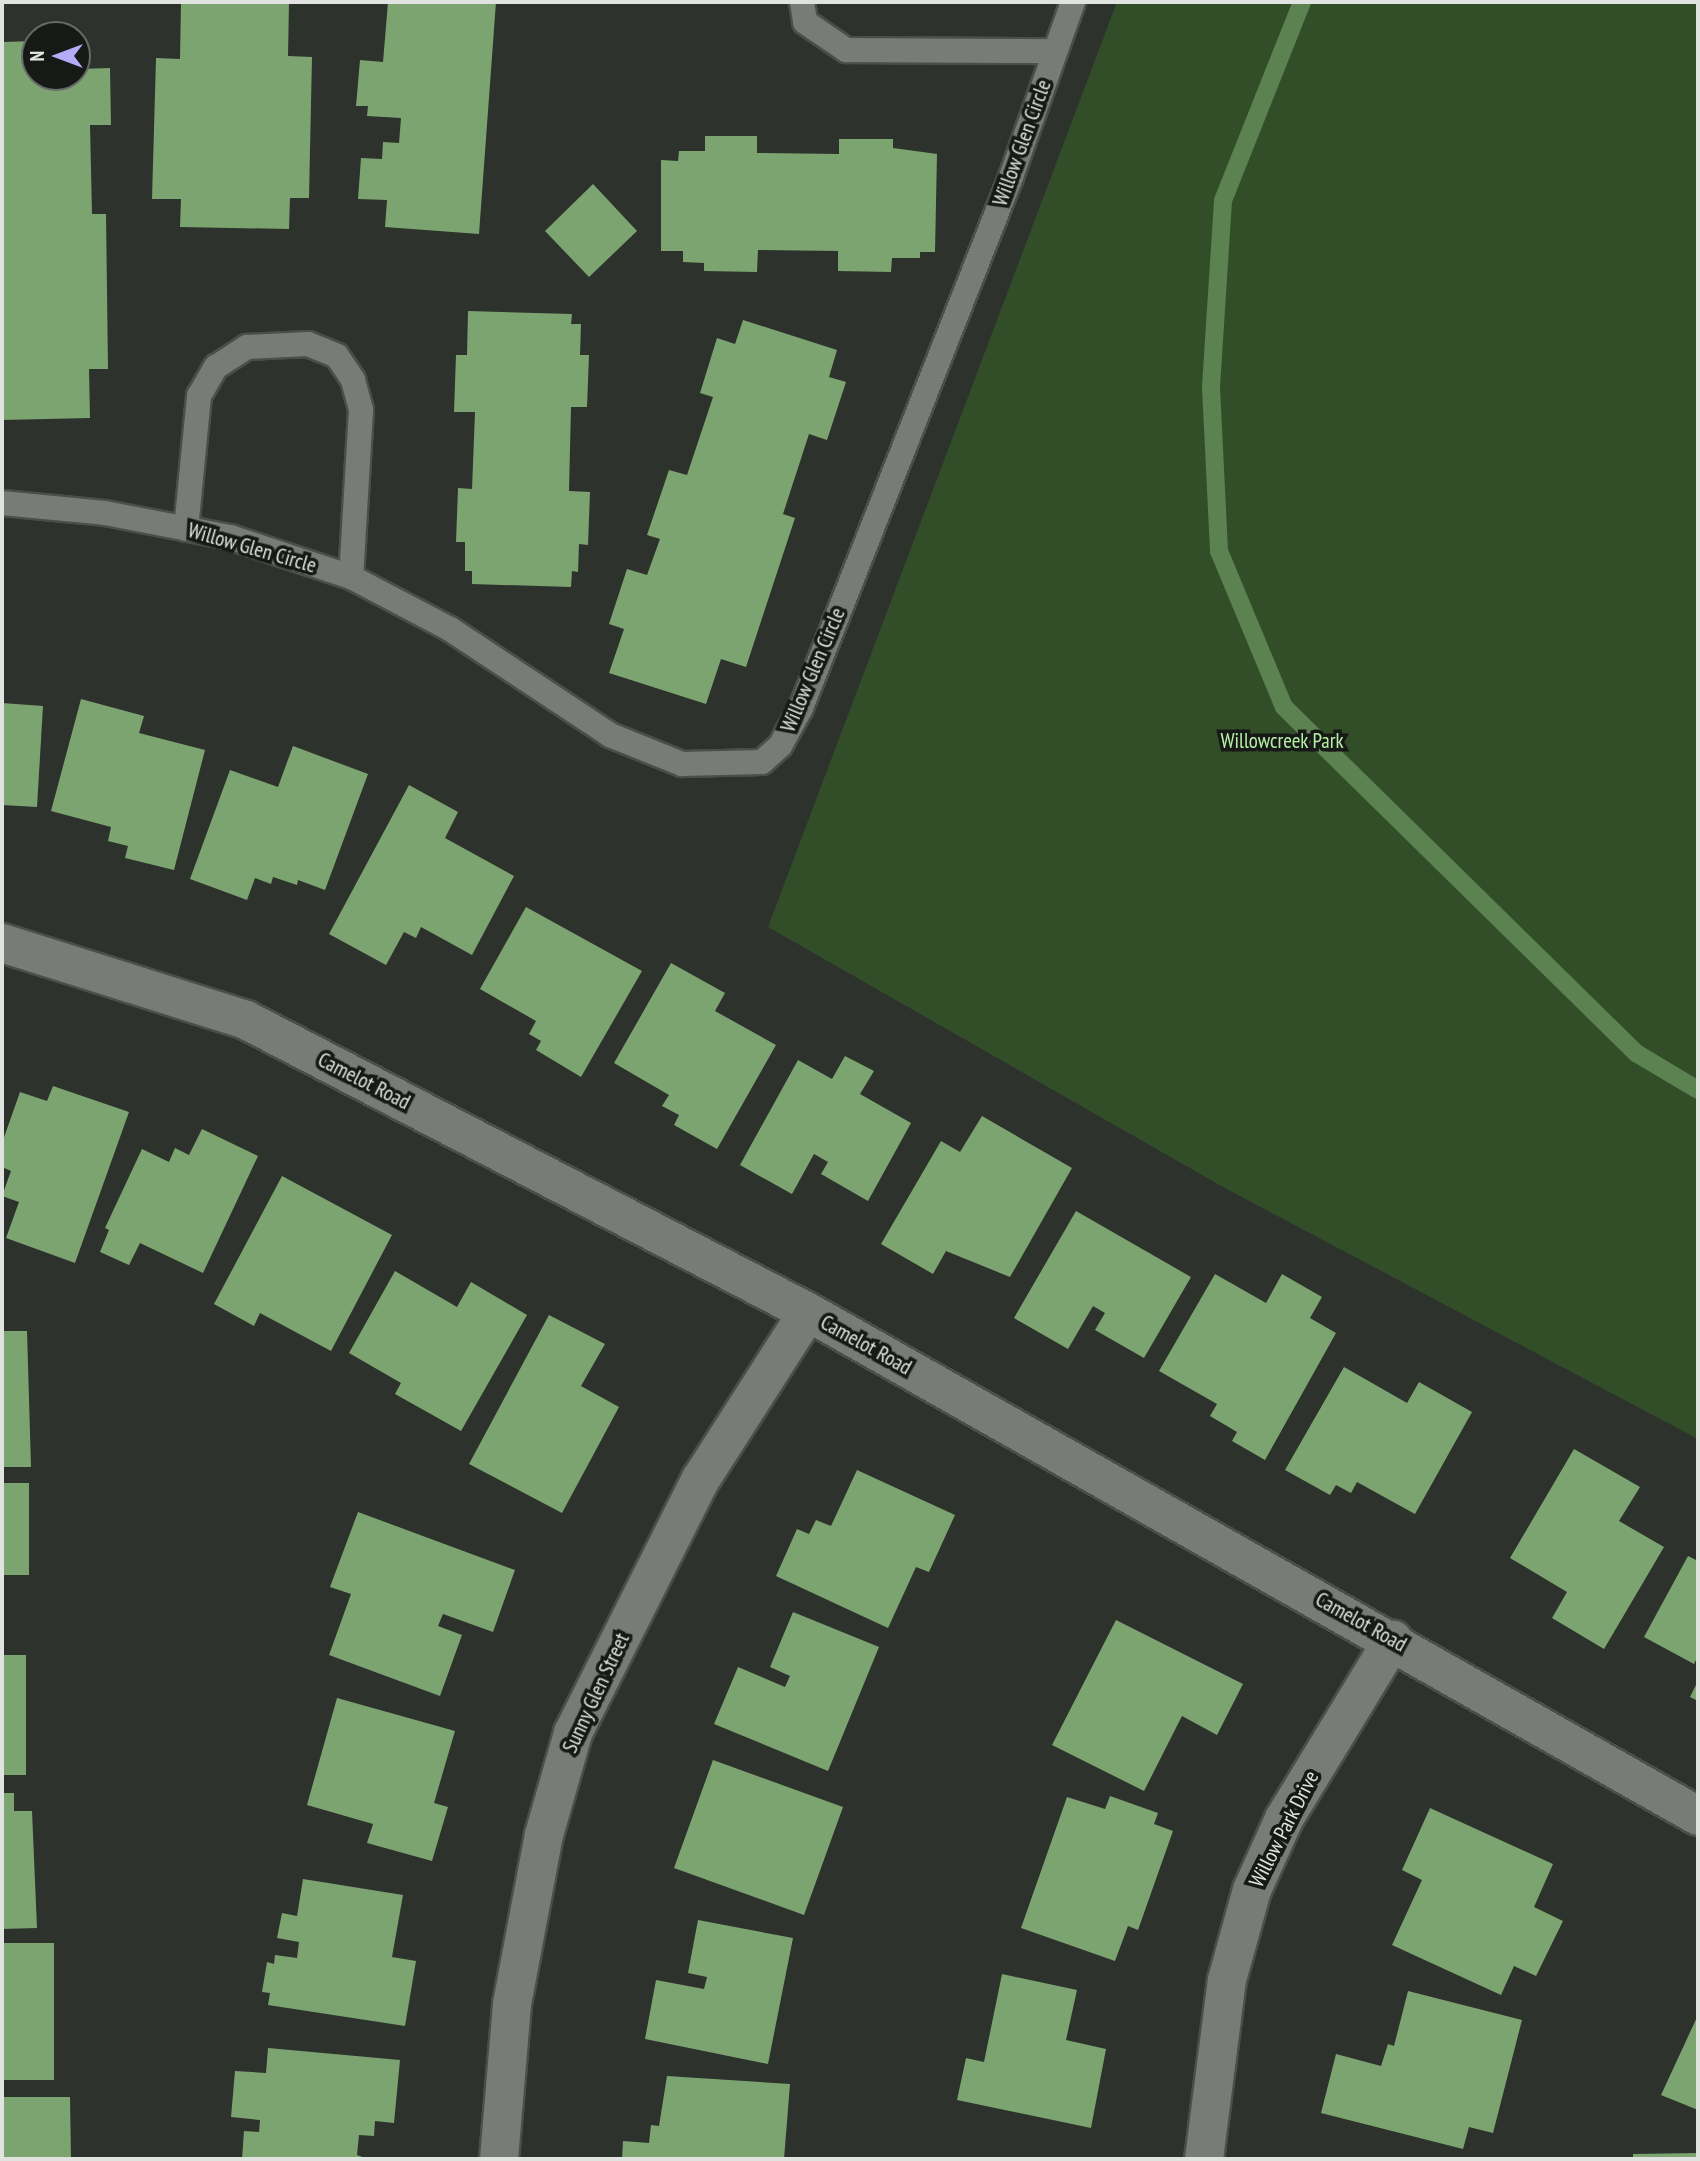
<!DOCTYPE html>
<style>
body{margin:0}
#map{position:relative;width:1700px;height:2161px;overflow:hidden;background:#2e322d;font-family:"PT Sans Narrow",sans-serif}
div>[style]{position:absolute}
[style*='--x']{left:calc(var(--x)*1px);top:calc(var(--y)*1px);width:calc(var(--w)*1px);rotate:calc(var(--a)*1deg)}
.green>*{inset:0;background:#324e29}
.stream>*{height:18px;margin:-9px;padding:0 9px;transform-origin:9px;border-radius:9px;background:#5b8250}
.building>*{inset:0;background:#7ca470}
.roads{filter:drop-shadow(2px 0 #4b4e4b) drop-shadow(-2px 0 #4b4e4b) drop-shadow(0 2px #4b4e4b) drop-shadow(0 -2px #4b4e4b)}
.lane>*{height:24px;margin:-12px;padding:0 12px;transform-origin:12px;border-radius:12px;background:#787c77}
.street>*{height:38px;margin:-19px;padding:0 19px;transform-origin:19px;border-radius:19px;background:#787c77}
span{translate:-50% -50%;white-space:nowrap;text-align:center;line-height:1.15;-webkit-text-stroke:7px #171917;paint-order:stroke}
.street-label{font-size:21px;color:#e1e3e1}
.park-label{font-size:21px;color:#b5f0a5}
.frame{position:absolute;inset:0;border:4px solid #e1e3e1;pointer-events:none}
.north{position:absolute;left:21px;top:21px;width:70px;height:70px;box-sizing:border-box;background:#171917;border:2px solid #686a68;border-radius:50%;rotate:270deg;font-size:19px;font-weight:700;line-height:28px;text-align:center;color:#e1e3e1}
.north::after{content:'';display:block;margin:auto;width:24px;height:32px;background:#b5acf8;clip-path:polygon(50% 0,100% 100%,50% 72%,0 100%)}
</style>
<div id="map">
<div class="green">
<i style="clip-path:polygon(1117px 2px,1698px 2px,1698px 1439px,1223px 1187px,768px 927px)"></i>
</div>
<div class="stream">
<i style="--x:1302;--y:2;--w:214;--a:111.7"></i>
<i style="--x:1223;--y:201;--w:186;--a:93.7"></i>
<i style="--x:1211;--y:387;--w:164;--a:87.2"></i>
<i style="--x:1219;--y:551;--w:169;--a:67.4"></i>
<i style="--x:1284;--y:707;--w:494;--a:44.5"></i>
<i style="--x:1636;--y:1053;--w:72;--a:30.8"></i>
</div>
<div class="building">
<i style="clip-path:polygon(181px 2px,289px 2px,288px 56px,312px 57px,309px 198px,290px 198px,289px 229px,180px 227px,181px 199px,152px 199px,156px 58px,180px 59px)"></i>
<i style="clip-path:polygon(388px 2px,496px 2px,479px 234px,385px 227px,387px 200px,358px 199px,361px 158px,382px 159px,383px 142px,399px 143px,401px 118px,367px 116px,368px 106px,356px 106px,360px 60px,383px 62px)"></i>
<i style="clip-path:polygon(77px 40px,80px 69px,110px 68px,111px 125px,90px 125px,92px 214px,106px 214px,108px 369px,89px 369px,90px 418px,2px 420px,2px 42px,35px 41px,35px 77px,77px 77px)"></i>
<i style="clip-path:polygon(705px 136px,757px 136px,757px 153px,839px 154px,839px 139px,893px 139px,893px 148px,937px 154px,935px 252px,920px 252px,920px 258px,892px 258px,891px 272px,838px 271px,838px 251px,758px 250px,757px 272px,704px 271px,704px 263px,683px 262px,683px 251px,661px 251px,661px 160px,678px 161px,679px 151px,705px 151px)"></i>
<i style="clip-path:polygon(593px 184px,637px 231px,589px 277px,545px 231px)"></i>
<i style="clip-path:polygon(468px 311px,572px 314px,571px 324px,581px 324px,580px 355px,589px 355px,587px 407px,571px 407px,569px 491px,590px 492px,588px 545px,579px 544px,578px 572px,572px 571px,571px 587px,472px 584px,472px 571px,465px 571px,465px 542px,456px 542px,458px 488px,472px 489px,475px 412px,454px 412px,456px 355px,467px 355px)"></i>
<i style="clip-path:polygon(743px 320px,837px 350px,829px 377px,846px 382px,827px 440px,809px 434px,783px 514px,795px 518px,746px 667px,721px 659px,706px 704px,609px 673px,624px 629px,609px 624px,627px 569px,647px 575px,660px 539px,647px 535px,669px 470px,687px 475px,713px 397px,700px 393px,717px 338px,735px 344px)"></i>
<i style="clip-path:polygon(81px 699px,144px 716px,139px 733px,205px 750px,174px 870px,125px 858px,128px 846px,108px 841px,111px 827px,51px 811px)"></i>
<i style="clip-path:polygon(2px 703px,43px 706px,37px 807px,2px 805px)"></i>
<i style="clip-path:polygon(293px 746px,368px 774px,325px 890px,298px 880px,297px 885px,273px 877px,271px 884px,255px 878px,247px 900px,190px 879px,230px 770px,278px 787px)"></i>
<i style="clip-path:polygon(409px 785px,458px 812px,445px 838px,514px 876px,472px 955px,421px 927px,416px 938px,404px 932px,386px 965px,329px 934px)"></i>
<i style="clip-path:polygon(526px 907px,642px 971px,581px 1077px,536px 1050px,541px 1041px,529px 1034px,536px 1021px,480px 989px)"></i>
<i style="clip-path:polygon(671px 963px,725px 993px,715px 1011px,776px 1045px,717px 1149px,674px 1125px,679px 1115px,662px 1106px,669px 1095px,614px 1063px)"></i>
<i style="clip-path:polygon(845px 1056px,874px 1071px,860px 1094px,911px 1123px,868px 1201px,821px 1174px,828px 1162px,814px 1154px,792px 1194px,740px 1165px,798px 1060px,832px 1079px)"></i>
<i style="clip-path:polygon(53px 1086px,129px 1112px,75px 1263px,6px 1238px,19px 1202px,2px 1196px,11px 1171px,2px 1167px,2px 1143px,20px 1092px,47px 1101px)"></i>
<i style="clip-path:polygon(982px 1116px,1072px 1168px,1010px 1277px,946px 1251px,933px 1274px,881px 1244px,941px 1141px,960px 1152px)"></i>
<i style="clip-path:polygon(202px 1129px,258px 1156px,203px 1273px,140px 1243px,129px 1265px,100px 1252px,109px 1230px,105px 1228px,142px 1149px,169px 1162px,175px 1148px,189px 1155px)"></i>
<i style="clip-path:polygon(282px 1176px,392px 1235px,331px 1351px,260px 1313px,254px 1326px,214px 1304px)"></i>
<i style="clip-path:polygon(1076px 1211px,1191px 1277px,1144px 1358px,1095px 1330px,1105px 1313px,1093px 1306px,1068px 1349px,1014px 1318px)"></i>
<i style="clip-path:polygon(395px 1271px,457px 1307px,471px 1282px,527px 1315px,461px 1431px,395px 1394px,401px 1383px,349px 1353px)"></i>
<i style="clip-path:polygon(1215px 1274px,1266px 1303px,1282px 1274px,1322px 1297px,1310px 1318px,1336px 1333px,1265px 1460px,1232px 1441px,1237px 1432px,1210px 1416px,1217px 1404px,1159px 1371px)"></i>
<i style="clip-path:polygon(549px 1315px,605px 1344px,581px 1386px,619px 1407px,562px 1513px,469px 1464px)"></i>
<i style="clip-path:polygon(2px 1331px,27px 1331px,31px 1467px,2px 1467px)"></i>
<i style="clip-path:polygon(1344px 1367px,1407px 1403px,1419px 1382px,1472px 1412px,1415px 1514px,1357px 1482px,1351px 1493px,1336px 1485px,1330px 1495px,1285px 1470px)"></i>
<i style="clip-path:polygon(1574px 1449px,1640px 1487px,1619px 1521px,1664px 1547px,1604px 1649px,1552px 1618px,1567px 1592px,1510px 1558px)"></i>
<i style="clip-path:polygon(857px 1470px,955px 1515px,929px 1572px,916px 1567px,888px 1628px,776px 1576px,797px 1529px,809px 1534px,816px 1520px,831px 1526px)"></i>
<i style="clip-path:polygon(2px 1483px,29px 1483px,29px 1575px,2px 1575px)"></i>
<i style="clip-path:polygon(358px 1512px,515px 1570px,493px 1632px,443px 1614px,438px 1626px,462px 1635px,440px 1696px,329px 1655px,351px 1594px,330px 1587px)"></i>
<i style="clip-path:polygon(1688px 1556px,1698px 1561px,1698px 1656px,1694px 1664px,1644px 1637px)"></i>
<i style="clip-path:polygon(793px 1612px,879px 1647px,828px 1771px,714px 1724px,738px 1667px,785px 1687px,790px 1676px,770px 1667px)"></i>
<i style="clip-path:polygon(1116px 1620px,1243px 1684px,1217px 1735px,1182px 1716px,1144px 1791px,1052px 1745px)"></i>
<i style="clip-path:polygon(2px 1655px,26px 1655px,26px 1775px,2px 1775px)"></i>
<i style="clip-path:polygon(1698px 1681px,1698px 1701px,1690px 1697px)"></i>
<i style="clip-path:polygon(337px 1698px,455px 1731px,434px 1803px,448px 1807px,432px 1861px,367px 1843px,373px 1824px,307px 1805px)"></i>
<i style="clip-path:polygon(713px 1760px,843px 1807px,804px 1915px,674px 1868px)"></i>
<i style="clip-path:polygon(2px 1793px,14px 1793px,14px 1811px,32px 1811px,37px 1928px,2px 1929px)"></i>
<i style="clip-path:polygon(1110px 1796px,1158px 1813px,1154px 1824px,1173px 1831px,1138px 1930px,1128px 1926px,1115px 1961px,1021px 1928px,1067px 1797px,1105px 1809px)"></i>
<i style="clip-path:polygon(1430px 1808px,1553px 1864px,1534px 1907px,1563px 1921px,1536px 1976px,1514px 1966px,1501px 1995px,1392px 1945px,1422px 1880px,1402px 1870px)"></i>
<i style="clip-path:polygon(303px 1879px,403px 1895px,392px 1957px,416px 1961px,405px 2026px,268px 2005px,270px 1993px,262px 1992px,267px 1962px,274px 1964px,275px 1955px,297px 1958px,299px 1942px,277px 1938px,282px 1913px,297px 1916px)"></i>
<i style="clip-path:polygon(698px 1920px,793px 1938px,768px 2064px,645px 2039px,656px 1980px,704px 1989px,707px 1977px,688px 1973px)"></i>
<i style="clip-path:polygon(2px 1943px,54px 1943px,54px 2080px,2px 2080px)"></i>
<i style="clip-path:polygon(1002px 1974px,1077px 1990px,1066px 2040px,1106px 2049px,1091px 2128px,957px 2100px,966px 2058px,984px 2062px)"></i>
<i style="clip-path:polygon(1408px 1991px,1522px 2020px,1493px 2133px,1469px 2127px,1463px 2149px,1321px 2113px,1336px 2054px,1381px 2066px,1388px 2044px,1394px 2046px)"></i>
<i style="clip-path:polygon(1698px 2015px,1698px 2110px,1661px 2095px)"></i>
<i style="clip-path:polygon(268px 2048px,400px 2060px,394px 2123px,375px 2121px,374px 2136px,359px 2135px,357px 2155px,368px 2159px,242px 2159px,244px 2131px,259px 2132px,260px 2120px,231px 2117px,235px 2071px,266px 2073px)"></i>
<i style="clip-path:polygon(667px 2076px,790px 2084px,784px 2159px,622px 2159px,623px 2141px,649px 2143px,651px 2125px,659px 2126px)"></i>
<i style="clip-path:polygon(2px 2097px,70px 2097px,71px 2159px,2px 2159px)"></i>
<i style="clip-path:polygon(1698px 2153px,1698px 2159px,1633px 2159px,1633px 2154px)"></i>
</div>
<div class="roads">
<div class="lane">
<i style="--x:802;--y:2;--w:20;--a:81"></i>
<i style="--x:805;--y:22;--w:50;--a:34.3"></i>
<i style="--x:846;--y:50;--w:209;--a:0.3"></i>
<i style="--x:2;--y:503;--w:103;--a:5.5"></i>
<i style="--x:105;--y:513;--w:127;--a:10.9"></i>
<i style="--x:230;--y:537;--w:127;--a:18.3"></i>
<i style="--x:351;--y:577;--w:112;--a:27.7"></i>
<i style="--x:450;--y:629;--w:192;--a:33.5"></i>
<i style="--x:610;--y:735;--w:78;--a:21.9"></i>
<i style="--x:682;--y:764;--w:80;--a:-1.4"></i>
<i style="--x:762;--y:762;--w:24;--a:-42"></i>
<i style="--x:780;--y:746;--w:43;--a:-61.1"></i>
<i style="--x:801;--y:708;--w:571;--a:-68.42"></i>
<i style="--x:1011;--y:177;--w:186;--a:-70.5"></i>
<i style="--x:186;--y:529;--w:134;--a:-84.4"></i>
<i style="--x:199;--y:396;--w:34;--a:-60"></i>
<i style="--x:216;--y:367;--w:37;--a:-33"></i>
<i style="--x:247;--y:347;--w:61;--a:-2.8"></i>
<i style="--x:308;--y:344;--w:31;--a:22"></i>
<i style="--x:337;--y:356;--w:29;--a:56"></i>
<i style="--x:353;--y:380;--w:31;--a:75"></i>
<i style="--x:361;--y:410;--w:167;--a:93.4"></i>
</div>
<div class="street">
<i style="--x:2;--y:943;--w:256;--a:17.5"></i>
<i style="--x:246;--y:1020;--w:633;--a:27.46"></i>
<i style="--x:808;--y:1312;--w:1023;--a:29.52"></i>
<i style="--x:499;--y:2159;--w:156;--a:-85.2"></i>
<i style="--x:512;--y:2004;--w:172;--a:-79.3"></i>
<i style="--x:544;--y:1835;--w:106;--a:-74.1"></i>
<i style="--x:573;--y:1733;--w:284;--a:-63.3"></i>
<i style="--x:701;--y:1479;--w:198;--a:-57.4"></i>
<i style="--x:1204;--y:2159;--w:180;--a:-82.7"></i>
<i style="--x:1227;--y:1980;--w:93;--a:-74.5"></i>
<i style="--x:1252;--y:1890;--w:78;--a:-65.7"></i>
<i style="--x:1284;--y:1819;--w:210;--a:-58.7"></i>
</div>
</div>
<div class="street-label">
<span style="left:1022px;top:143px;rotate:-70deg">Willow Glen Circle</span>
<span style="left:252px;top:548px;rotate:16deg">Willow Glen Circle</span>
<span style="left:813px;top:670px;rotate:-67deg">Willow Glen Circle</span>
<span style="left:364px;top:1081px;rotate:27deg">Camelot Road</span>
<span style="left:866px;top:1345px;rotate:29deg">Camelot Road</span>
<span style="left:1361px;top:1622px;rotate:29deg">Camelot Road</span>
<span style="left:596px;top:1693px;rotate:-65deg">Sunny Glen Street</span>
<span style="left:1284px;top:1829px;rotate:-63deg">Willow Park Drive</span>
</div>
<div class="park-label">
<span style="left:1282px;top:741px">Willowcreek Park</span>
</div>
<div class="frame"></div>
<div class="north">N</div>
</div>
